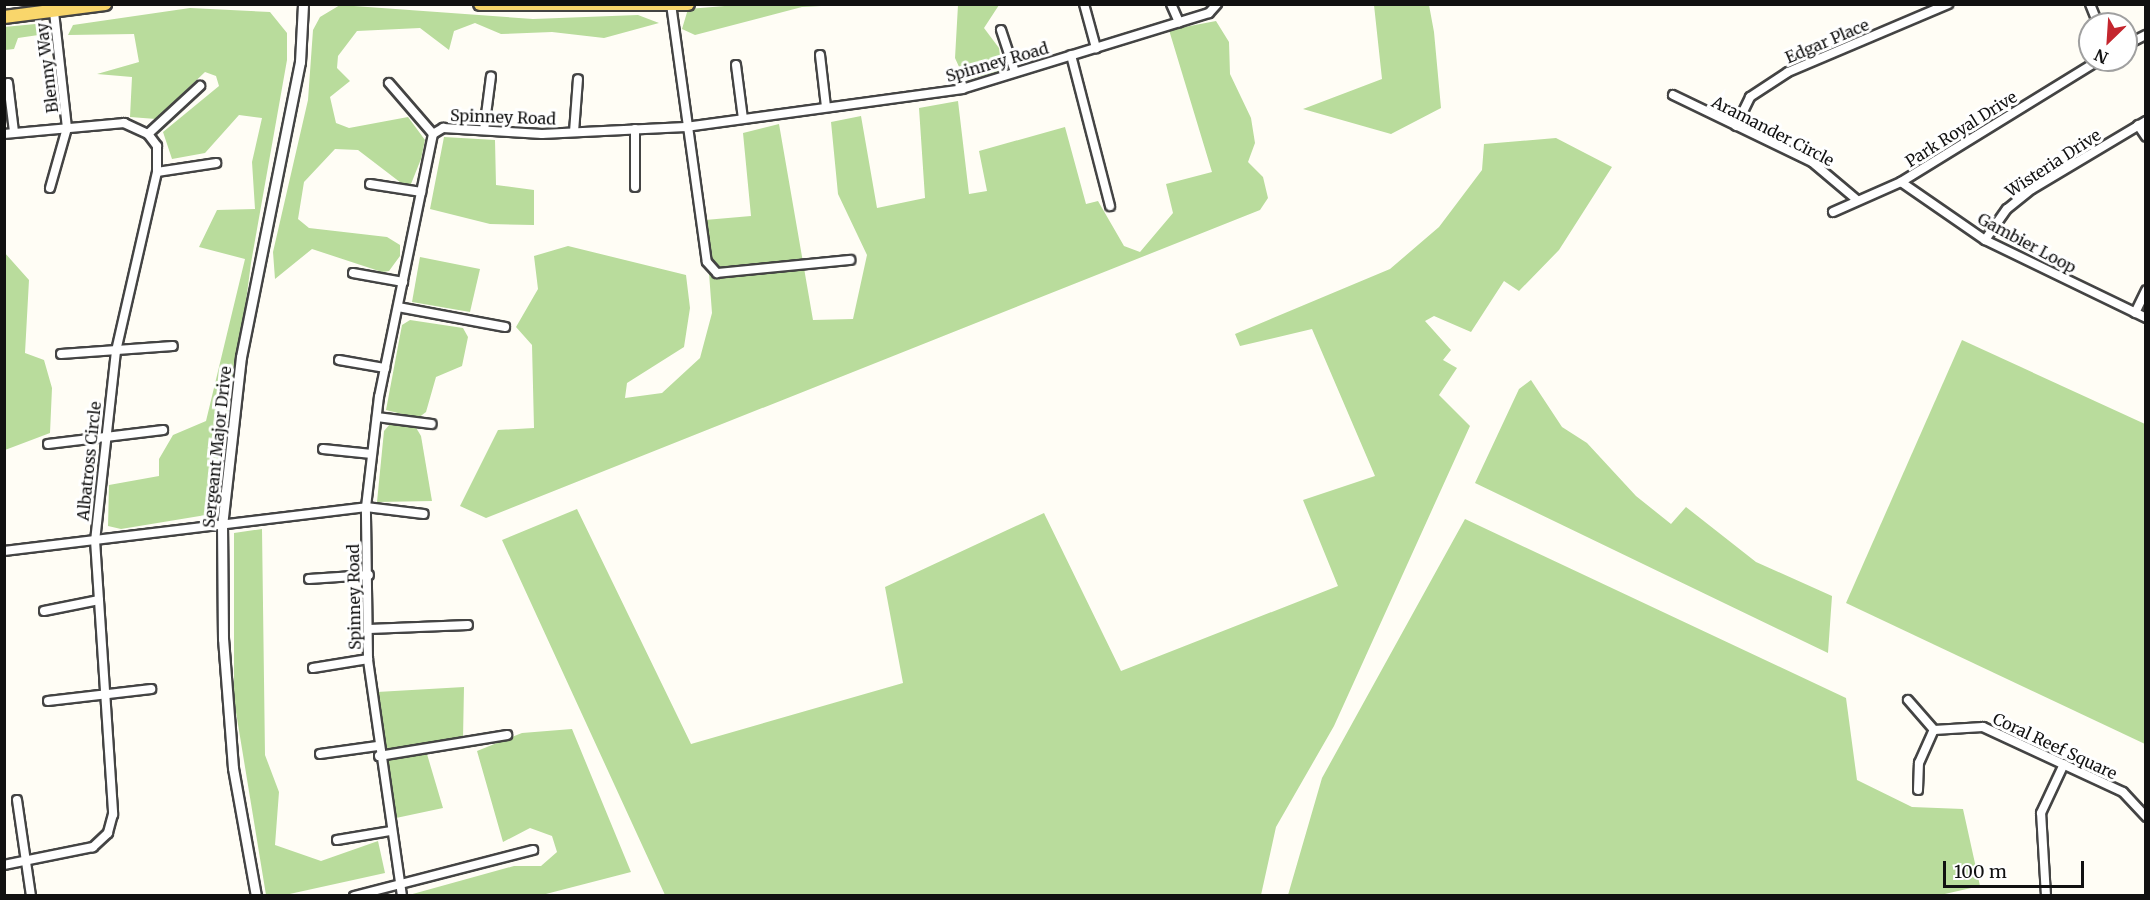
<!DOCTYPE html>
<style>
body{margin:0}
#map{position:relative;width:2150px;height:900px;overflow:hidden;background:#fffdf5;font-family:Merriweather,serif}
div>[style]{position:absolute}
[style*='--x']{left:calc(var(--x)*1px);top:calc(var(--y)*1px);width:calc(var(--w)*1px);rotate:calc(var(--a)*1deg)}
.forest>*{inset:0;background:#b9dc9c}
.roads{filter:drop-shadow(2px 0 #444) drop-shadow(-2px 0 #444) drop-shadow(0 2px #444) drop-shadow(0 -2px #444)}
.minor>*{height:8px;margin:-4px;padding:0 4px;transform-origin:4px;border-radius:4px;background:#fff}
.tertiary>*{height:9px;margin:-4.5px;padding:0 4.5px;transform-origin:4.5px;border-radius:4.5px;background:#fff}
.primary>*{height:12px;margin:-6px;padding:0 6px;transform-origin:6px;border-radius:6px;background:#f9d66b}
span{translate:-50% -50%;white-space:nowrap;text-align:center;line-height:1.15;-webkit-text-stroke:6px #fff;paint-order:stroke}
.street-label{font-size:16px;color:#111}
.frame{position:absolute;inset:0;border:6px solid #111;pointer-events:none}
.north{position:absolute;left:2078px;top:12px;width:60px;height:60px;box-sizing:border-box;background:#fff;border:2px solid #a0a0a0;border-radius:50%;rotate:205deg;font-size:16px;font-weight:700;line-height:24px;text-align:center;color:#111}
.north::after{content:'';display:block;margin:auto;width:21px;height:27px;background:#c4262e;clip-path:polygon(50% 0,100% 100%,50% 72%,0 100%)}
.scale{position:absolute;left:1943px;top:861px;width:141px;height:27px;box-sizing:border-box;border:3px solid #111;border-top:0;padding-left:8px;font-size:18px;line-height:21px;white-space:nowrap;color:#111;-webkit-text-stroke:4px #fff;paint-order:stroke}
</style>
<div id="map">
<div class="forest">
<i style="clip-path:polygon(749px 4px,841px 5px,802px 7px,695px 35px,682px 29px,688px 9px)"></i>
<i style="clip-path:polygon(340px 5px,533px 19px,638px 15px,659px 23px,604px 38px,552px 32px,501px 34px,475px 23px,454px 31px,449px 50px,420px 28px,357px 31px,338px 56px,337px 68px,350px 81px,330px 97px,336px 123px,349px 128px,408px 117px,425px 140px,421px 159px,409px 189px,358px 150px,335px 149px,304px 182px,298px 219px,309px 228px,387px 237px,400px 245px,400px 256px,389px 271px,382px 272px,312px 249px,275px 279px,273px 252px,308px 100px,313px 30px,320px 17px)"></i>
<i style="clip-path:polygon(958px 5px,999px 5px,984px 28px,999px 48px,1002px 71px,965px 80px,955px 58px)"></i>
<i style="clip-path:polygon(1374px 5px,1429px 5px,1434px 32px,1441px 108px,1391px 134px,1303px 109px,1382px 79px)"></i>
<i style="clip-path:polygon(190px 8px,270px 12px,287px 33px,287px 60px,251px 263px,218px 513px,121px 529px,108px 526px,109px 485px,159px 476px,159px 459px,173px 435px,206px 421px,245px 259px,199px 247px,217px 210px,255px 209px,252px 162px,262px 118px,239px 115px,205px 153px,172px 159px,163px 132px,219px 86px,216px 76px,205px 72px,156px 119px,130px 117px,132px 77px,97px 74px,139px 62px,134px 34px,68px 35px,73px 25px)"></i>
<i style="clip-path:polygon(1216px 21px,1229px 42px,1230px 74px,1251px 118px,1255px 143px,1248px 162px,1263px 177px,1268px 198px,1260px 210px,486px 518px,460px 506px,498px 430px,534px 428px,532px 345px,516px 327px,538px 289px,534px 256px,568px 246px,686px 275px,690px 308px,684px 347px,627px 383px,625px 398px,662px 393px,700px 358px,712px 313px,705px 220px,751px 216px,743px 133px,779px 124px,813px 320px,853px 319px,867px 255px,838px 194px,831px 122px,861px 116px,877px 208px,925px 198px,919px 108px,958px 101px,969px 194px,987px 191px,979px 151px,1065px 127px,1086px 204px,1098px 201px,1124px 246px,1140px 252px,1173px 213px,1166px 184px,1212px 172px,1169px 30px)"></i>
<i style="clip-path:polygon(46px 23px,54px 27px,52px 33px,18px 38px,14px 49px,5px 50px,4px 27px)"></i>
<i style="clip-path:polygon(444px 137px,495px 140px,496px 185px,534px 190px,534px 225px,490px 224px,430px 209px)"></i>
<i style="clip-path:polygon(1556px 138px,1612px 167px,1559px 250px,1519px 291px,1504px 281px,1471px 332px,1434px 316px,1425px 321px,1451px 350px,1443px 360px,1457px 368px,1439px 395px,1470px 426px,1334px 726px,1276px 827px,1261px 895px,665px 895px,502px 540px,577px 509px,691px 744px,903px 683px,885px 587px,1044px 513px,1121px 671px,1338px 586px,1303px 500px,1375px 476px,1312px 329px,1240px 346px,1235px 334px,1390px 269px,1439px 227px,1482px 170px,1484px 144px)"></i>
<i style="clip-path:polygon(4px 252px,29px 280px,25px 353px,44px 360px,52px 388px,50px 433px,5px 450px)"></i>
<i style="clip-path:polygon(420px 257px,480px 269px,470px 312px,412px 302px)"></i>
<i style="clip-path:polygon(410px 320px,463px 328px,468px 337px,462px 366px,436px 377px,426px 412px,418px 418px,386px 410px,402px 325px)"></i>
<i style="clip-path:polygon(1962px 340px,2145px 424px,2145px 744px,1846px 603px)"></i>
<i style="clip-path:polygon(1531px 380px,1562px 427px,1587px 443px,1636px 496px,1671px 524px,1686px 507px,1756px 562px,1832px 596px,1828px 653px,1475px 483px,1519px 389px)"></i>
<i style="clip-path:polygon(390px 424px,415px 426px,421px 436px,432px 501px,377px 502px,384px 431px)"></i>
<i style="clip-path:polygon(1465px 519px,1846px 698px,1857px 780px,1912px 807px,1963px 809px,1980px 886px,1936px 896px,1288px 895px,1322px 778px)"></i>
<i style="clip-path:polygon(262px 529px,265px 755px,279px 792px,275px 845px,321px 861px,378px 841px,385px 873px,285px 895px,266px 895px,234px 700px,234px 533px)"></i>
<i style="clip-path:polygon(464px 687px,463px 739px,424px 744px,443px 808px,396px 818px,379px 734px,377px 692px)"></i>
<i style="clip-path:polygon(572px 729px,631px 872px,542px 895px,409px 895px,514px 866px,541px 866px,557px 852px,552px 836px,530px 828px,503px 842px,477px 751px,522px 733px)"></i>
</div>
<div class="roads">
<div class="minor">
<i style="--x:671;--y:4;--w:260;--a:82.1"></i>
<i style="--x:707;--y:262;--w:15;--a:48"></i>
<i style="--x:717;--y:273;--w:134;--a:-5.6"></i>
<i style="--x:1084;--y:4;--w:46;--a:74.7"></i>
<i style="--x:1171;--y:4;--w:20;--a:66"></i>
<i style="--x:2090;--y:4;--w:22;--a:68"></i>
<i style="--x:1001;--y:30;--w:44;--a:71.6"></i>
<i style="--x:2126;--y:45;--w:22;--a:-27"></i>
<i style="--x:820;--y:55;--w:52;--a:83.4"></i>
<i style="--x:1071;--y:55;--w:156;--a:75.5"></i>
<i style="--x:736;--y:65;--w:54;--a:82.6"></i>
<i style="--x:8;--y:83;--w:49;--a:83"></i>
<i style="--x:389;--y:83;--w:67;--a:49.2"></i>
<i style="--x:1673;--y:95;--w:154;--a:25.7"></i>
<i style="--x:1812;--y:162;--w:57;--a:40.1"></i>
<i style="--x:2138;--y:125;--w:14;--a:56"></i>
<i style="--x:1736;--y:126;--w:32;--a:-64"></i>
<i style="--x:1750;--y:97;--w:45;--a:-33.3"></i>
<i style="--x:1788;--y:72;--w:174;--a:-23"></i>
<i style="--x:484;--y:130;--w:54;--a:-82.6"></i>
<i style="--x:574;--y:132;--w:53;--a:-85.7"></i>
<i style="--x:4;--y:134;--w:121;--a:-5.2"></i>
<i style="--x:124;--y:123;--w:26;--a:25"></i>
<i style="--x:148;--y:134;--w:15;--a:53"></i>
<i style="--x:157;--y:146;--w:26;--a:90"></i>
<i style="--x:157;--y:172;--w:184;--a:102.9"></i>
<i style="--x:116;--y:351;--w:190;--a:96.3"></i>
<i style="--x:95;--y:540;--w:275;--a:86.2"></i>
<i style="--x:113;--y:814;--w:20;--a:105"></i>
<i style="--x:108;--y:833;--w:21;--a:137"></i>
<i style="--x:93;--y:847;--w:91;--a:168.6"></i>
<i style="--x:148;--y:134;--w:71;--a:-42.7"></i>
<i style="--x:157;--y:172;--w:60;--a:-8.7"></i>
<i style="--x:1901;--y:182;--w:102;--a:34.6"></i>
<i style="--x:1985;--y:240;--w:179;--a:25.8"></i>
<i style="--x:370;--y:184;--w:52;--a:8.9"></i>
<i style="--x:635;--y:187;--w:58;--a:-90"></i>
<i style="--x:50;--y:188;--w:62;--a:-74.2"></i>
<i style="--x:67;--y:128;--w:125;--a:-96.4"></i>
<i style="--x:1833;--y:212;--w:74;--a:-23.8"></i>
<i style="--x:1901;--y:182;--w:233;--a:-31.6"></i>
<i style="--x:1985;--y:240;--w:38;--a:-55"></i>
<i style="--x:2007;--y:209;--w:32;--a:-39"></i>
<i style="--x:2032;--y:189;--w:133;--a:-30.8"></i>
<i style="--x:353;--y:273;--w:51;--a:10.2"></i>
<i style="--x:398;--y:307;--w:109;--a:10.6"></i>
<i style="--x:2135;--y:313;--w:25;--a:-64"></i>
<i style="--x:61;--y:354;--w:112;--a:-4.1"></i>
<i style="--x:339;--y:360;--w:47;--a:9.9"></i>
<i style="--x:377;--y:417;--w:55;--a:7.3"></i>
<i style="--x:48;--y:444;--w:116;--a:-6.9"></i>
<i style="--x:323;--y:449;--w:49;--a:5.8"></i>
<i style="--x:4;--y:551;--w:365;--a:-6.9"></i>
<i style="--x:366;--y:507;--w:58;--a:6.9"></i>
<i style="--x:309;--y:579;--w:60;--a:-3.8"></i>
<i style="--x:44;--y:611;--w:56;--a:-11.3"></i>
<i style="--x:369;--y:629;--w:99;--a:-2.3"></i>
<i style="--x:313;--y:668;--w:56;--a:-9.3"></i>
<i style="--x:1908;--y:700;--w:40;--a:49"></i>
<i style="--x:48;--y:701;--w:104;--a:-6.6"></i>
<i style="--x:320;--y:754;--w:58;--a:-8"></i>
<i style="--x:379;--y:756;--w:130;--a:-9.3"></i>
<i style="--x:1918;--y:790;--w:27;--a:-88"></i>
<i style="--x:1919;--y:763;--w:36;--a:-66"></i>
<i style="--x:1934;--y:730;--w:49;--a:-3.5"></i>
<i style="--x:1983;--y:727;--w:154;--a:24.9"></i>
<i style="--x:2123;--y:792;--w:34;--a:47"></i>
<i style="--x:17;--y:800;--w:97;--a:81.7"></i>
<i style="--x:337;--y:840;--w:55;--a:-9.5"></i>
<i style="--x:354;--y:896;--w:185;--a:-14.4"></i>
<i style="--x:402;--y:896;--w:239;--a:-98.2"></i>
<i style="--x:368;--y:659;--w:152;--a:-90.8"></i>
<i style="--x:366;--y:507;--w:111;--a:-83.3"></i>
<i style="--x:379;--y:397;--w:268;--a:-78.4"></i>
<i style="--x:433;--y:134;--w:12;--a:-31"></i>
<i style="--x:443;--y:128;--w:99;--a:3.5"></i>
<i style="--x:542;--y:134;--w:144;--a:-2.8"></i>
<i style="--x:686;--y:127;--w:279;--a:-7.8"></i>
<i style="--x:962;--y:89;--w:258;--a:-17.1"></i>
<i style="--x:1209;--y:13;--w:12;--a:-48"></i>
<i style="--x:2046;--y:896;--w:83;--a:-93.4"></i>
<i style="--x:2041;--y:813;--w:54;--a:-64.9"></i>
</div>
<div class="tertiary">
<i style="--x:256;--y:896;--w:130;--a:-100.2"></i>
<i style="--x:233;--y:768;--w:129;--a:-94.4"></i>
<i style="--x:223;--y:639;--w:113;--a:-90.5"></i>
<i style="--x:222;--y:526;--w:170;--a:-83.6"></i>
<i style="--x:241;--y:357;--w:301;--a:-78.7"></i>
<i style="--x:300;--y:62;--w:58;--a:-87"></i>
</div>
<div class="primary">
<i style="--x:480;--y:4;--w:208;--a:0"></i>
<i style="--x:4;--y:17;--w:102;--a:-7.3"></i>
</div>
</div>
<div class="street-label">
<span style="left:1827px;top:41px;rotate:-23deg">Edgar Place</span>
<span style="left:997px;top:62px;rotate:-16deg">Spinney Road</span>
<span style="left:47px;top:68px;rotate:-97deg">Blenny Way</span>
<span style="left:503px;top:117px;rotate:2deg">Spinney Road</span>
<span style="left:1961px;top:129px;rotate:-32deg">Park Royal Drive</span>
<span style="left:1773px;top:131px;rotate:27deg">Aramander Circle</span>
<span style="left:2053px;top:163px;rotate:-33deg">Wisteria Drive</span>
<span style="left:2027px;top:243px;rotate:28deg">Gambier Loop</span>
<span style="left:217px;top:447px;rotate:-84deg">Sergeant Major Drive</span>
<span style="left:89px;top:461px;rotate:-84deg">Albatross Circle</span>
<span style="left:354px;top:597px;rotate:-91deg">Spinney Road</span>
<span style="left:2055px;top:746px;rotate:25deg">Coral Reef Square</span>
</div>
<div class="frame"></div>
<div class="north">N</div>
<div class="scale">100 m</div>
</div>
